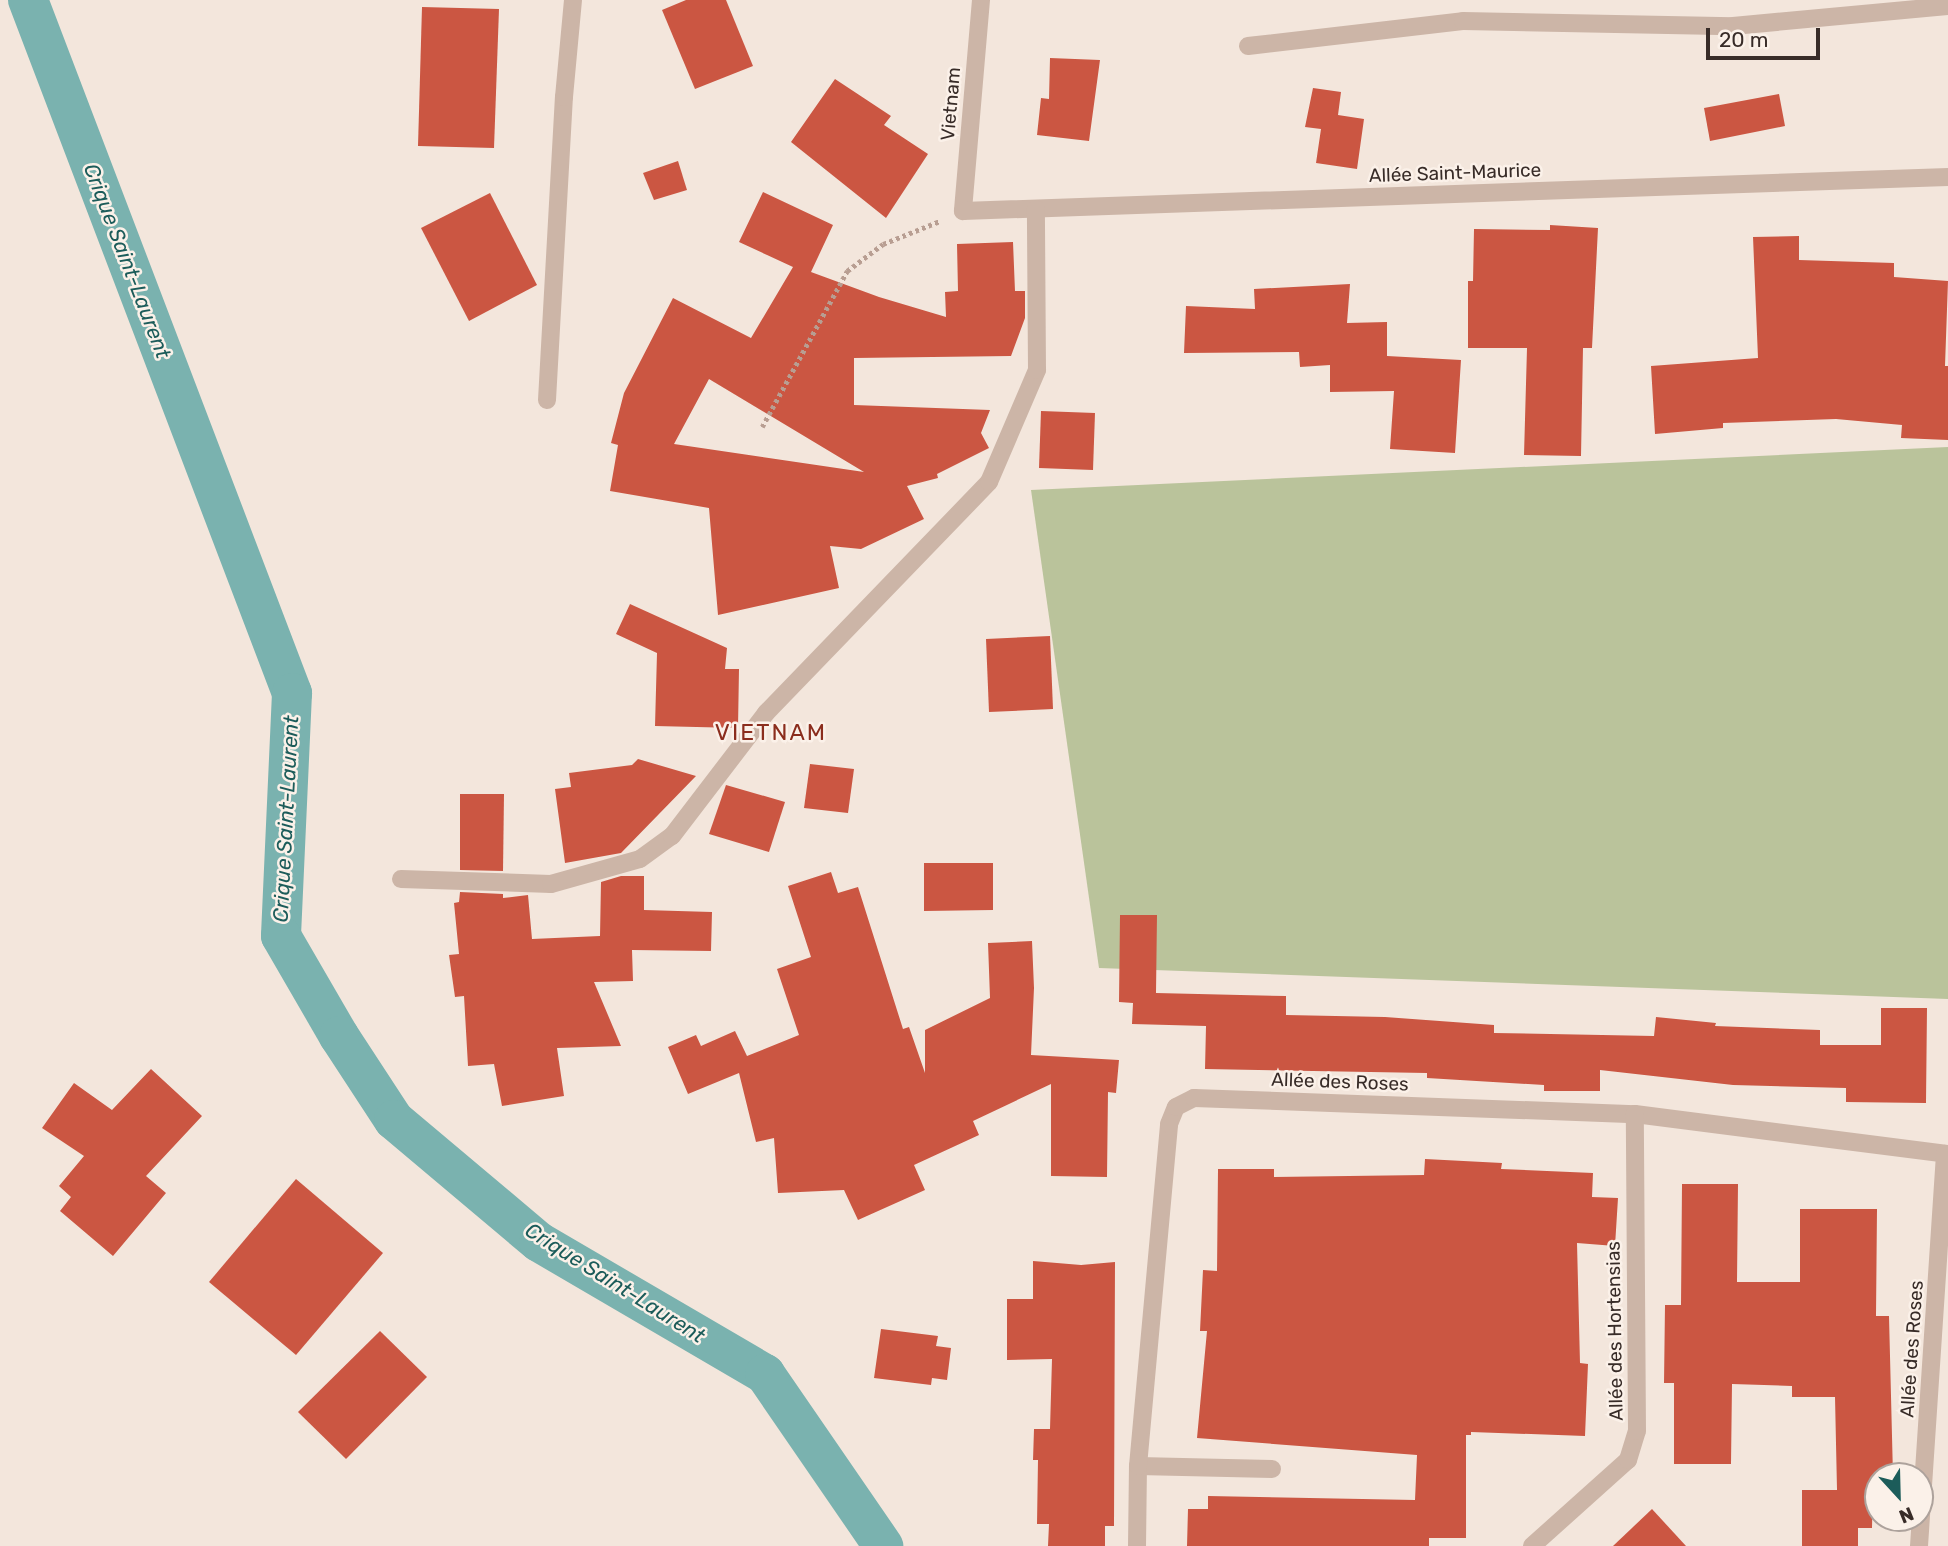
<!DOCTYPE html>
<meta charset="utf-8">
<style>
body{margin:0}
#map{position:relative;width:1948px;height:1546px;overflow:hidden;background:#f3e6dc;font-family:Rubik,sans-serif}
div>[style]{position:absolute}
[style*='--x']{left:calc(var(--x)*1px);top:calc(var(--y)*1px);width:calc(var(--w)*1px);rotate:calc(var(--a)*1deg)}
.green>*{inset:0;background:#bac39b}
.canal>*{height:40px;margin:-20px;padding:0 20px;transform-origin:20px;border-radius:20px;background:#7ab2af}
.building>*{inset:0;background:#cb5642}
.path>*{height:4.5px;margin-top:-2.25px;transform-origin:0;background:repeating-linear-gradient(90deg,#b89e92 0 3.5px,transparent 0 7px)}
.minor>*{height:18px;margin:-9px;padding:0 9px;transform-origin:9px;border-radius:9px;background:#ccb5a7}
span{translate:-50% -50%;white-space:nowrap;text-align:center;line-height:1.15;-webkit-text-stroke:5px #fbf1e9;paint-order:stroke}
.street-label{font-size:19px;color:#382c28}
.water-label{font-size:21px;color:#1c5c5a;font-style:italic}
.quarter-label{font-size:23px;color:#8b2d1d;letter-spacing:2px}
.north{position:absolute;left:1864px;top:1462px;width:70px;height:70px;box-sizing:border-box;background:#fbf1e9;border:2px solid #ada29c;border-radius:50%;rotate:158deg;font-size:19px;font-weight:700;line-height:28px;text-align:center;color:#382c28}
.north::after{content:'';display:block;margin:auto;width:24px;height:32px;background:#1c5c5a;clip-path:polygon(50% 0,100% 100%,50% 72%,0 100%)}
.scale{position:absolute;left:1706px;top:28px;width:114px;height:32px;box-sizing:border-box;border:4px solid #382c28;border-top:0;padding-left:9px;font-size:21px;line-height:24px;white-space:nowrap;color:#382c28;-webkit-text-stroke:5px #fbf1e9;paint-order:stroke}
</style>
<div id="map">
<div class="green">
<i style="clip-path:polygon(1948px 447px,1948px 999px,1099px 968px,1031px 490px)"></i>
</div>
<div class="canal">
<i style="--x:28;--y:0;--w:742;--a:69.15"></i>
<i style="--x:292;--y:693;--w:243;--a:92.6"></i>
<i style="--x:281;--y:936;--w:116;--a:59.9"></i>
<i style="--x:339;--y:1036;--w:100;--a:56.8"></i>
<i style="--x:394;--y:1120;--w:189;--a:40.1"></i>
<i style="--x:539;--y:1242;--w:262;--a:30.3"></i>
<i style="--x:765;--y:1374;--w:209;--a:55.5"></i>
</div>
<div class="building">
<i style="clip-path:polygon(686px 0,726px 0,753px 66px,695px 89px,662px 10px)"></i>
<i style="clip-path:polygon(422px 7px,499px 9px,494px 148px,418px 146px)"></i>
<i style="clip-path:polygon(1050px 58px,1100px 60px,1089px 141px,1037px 135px,1041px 98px,1049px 99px)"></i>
<i style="clip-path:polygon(835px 79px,891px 116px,884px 125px,928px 154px,886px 218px,791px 142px)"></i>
<i style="clip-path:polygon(1313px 88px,1341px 92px,1338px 115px,1364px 119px,1357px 169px,1316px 163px,1321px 129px,1305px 127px)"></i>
<i style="clip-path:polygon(1779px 94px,1785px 126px,1710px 141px,1704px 108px)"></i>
<i style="clip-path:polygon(678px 161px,687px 190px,654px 200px,643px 173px)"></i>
<i style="clip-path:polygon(evenodd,763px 192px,833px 225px,811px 272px,879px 297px,946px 317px,945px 292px,958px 291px,957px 244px,1013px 242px,1015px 291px,1025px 291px,1025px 318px,1011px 356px,854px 358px,854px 405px,990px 410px,981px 433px,989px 448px,937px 474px,938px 478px,907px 486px,924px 519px,861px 549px,830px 546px,839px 588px,718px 615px,709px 508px,610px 491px,618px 445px,611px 443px,624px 393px,673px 298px,751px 338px,793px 267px,739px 242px,763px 192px,709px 379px,864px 472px,674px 444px,709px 379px)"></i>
<i style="clip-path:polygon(490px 193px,537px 285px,469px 321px,421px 228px)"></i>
<i style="clip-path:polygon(1550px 225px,1598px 228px,1592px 348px,1583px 348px,1581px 456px,1524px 455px,1527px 348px,1468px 348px,1468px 281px,1473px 281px,1474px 229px,1550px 230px)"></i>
<i style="clip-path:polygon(1799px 236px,1799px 260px,1894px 263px,1894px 277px,1948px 281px,1945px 366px,1948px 366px,1948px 440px,1901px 438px,1902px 425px,1836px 419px,1723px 423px,1723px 428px,1655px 434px,1651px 366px,1758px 358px,1753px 237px)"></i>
<i style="clip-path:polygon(1350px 284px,1347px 323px,1387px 322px,1387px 356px,1461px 360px,1455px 453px,1390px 449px,1394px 391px,1330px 392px,1330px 365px,1300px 367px,1299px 352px,1184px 353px,1186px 306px,1255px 309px,1254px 289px)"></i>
<i style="clip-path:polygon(1041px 411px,1095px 413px,1093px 470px,1039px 468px)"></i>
<i style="clip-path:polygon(630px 604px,727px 648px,725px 669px,739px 669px,738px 728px,655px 726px,657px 653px,616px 634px)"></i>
<i style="clip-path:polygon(1050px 636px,1053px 709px,989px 712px,986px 639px)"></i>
<i style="clip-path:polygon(638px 759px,696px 776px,621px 853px,565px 863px,555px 789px,571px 787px,569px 773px,632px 765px)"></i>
<i style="clip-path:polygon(810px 764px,854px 769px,848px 813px,804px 808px)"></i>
<i style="clip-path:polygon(726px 785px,785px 802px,769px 852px,709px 834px)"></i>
<i style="clip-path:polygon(460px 794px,504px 794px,503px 871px,460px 870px)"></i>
<i style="clip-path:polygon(924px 863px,993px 863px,993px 910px,924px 911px)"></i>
<i style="clip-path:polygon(831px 872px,838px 893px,858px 887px,903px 1029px,909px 1027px,925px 1073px,925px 1030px,990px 998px,988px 943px,1032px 941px,1034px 988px,1031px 1055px,1119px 1060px,1116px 1093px,1108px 1092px,1107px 1177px,1051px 1176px,1051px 1084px,973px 1121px,979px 1135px,914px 1165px,925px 1190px,858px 1220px,844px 1190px,778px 1193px,774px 1138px,756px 1142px,739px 1073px,688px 1094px,668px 1047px,696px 1035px,701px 1046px,735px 1031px,747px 1056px,799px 1035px,777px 969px,811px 957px,788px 886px)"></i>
<i style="clip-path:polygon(621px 876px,644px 876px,644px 910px,712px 912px,711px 951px,632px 950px,633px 981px,594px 982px,621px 1046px,557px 1048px,564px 1096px,502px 1106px,494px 1064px,468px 1066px,464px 996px,455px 997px,449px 955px,459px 954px,454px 903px,459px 902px,460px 892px,503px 894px,503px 898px,528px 895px,532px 939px,600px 936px,601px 882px)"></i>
<i style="clip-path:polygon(1120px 915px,1157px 915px,1156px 993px,1286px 996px,1286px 1015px,1385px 1017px,1494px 1025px,1494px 1033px,1654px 1036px,1656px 1017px,1716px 1023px,1715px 1026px,1820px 1030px,1820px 1045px,1881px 1045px,1881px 1008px,1927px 1008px,1926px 1103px,1846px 1102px,1846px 1088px,1733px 1085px,1600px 1070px,1600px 1091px,1544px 1091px,1544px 1085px,1427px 1078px,1427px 1073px,1205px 1069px,1206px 1026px,1132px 1024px,1133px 1003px,1119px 1002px)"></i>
<i style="clip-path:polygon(151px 1069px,202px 1116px,146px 1176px,166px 1193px,113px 1256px,60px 1211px,71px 1197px,59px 1186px,84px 1156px,42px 1128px,74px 1083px,112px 1110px)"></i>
<i style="clip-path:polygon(1425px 1159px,1502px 1163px,1501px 1169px,1593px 1173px,1592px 1197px,1618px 1198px,1615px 1246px,1577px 1243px,1580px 1363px,1588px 1364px,1585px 1436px,1471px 1432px,1471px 1435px,1466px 1435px,1466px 1538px,1429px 1538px,1429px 1546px,1187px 1546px,1188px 1509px,1208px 1509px,1208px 1496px,1415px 1500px,1417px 1455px,1197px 1438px,1207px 1331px,1200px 1331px,1203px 1270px,1217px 1271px,1218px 1169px,1274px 1169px,1274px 1177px,1424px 1175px)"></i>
<i style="clip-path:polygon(296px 1179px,383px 1253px,296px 1355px,209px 1282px)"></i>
<i style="clip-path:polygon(1682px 1184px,1738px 1184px,1737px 1282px,1800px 1282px,1800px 1209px,1877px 1209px,1876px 1316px,1889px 1316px,1893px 1476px,1878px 1476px,1878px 1480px,1873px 1480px,1872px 1528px,1858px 1528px,1858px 1546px,1802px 1546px,1802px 1490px,1837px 1490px,1835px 1397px,1792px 1397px,1792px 1386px,1732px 1384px,1731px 1464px,1674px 1464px,1674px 1383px,1664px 1383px,1665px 1305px,1681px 1305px)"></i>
<i style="clip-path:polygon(1033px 1261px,1081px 1265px,1115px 1262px,1114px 1526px,1105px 1526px,1105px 1546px,1048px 1546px,1049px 1524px,1037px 1524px,1038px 1460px,1033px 1460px,1034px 1429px,1050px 1429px,1052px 1359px,1007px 1360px,1007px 1299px,1033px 1299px)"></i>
<i style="clip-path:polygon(881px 1329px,938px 1336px,936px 1346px,951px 1348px,947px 1380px,932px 1378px,931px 1385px,874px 1378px)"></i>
<i style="clip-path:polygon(380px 1331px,427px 1377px,346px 1459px,298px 1412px)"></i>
<i style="clip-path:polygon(1652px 1509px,1686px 1546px,1613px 1546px)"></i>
</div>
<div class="path">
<i style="--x:762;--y:427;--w:178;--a:-61.4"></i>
<i style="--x:847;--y:271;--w:45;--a:-36.9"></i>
<i style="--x:883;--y:244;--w:61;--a:-22"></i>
</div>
<div class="minor">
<i style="--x:981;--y:0;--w:212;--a:94.9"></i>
<i style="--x:963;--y:211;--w:986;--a:-1.98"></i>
<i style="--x:1248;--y:46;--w:216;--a:-6.6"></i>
<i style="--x:1463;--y:21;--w:270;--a:1.1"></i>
<i style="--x:1733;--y:26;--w:216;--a:-5.3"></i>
<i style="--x:547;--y:400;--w:303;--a:-86.8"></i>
<i style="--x:564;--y:97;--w:97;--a:-84.7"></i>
<i style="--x:401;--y:879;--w:150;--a:1.9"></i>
<i style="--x:551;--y:884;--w:92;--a:-15.7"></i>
<i style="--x:640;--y:859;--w:39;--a:-36"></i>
<i style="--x:672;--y:836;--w:155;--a:-52.6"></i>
<i style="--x:766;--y:713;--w:321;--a:-46"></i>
<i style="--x:989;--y:482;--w:122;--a:-66.8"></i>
<i style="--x:1037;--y:370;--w:161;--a:-90.4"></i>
<i style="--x:1138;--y:1466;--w:134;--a:1.3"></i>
<i style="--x:1137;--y:1546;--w:80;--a:-89.3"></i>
<i style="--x:1138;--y:1466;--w:343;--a:-84.8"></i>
<i style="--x:1169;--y:1124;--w:18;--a:-68"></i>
<i style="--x:1176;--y:1107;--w:20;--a:-27"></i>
<i style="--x:1194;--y:1098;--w:441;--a:2.1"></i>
<i style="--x:1635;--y:1114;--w:316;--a:7.3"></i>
<i style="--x:1532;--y:1546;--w:129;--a:-41.9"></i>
<i style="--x:1628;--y:1460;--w:30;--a:-73"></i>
<i style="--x:1637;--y:1431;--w:317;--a:-90.4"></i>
<i style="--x:1919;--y:1546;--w:393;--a:-86.2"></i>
</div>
<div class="street-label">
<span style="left:951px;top:104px;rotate:-85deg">Vietnam</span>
<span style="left:1455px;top:173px;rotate:-2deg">Allée Saint-Maurice</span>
<span style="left:1340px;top:1082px;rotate:2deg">Allée des Roses</span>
<span style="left:1615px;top:1331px;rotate:-91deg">Allée des Hortensias</span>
<span style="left:1912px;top:1349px;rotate:-86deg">Allée des Roses</span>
</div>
<div class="water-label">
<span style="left:127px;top:261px;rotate:69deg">Crique Saint-Laurent</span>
<span style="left:286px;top:819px;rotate:-87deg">Crique Saint-Laurent</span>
<span style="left:615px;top:1283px;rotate:32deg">Crique Saint-Laurent</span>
</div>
<div class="quarter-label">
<span style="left:771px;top:732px">VIETNAM</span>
</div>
<div class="north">N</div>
<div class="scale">20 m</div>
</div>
